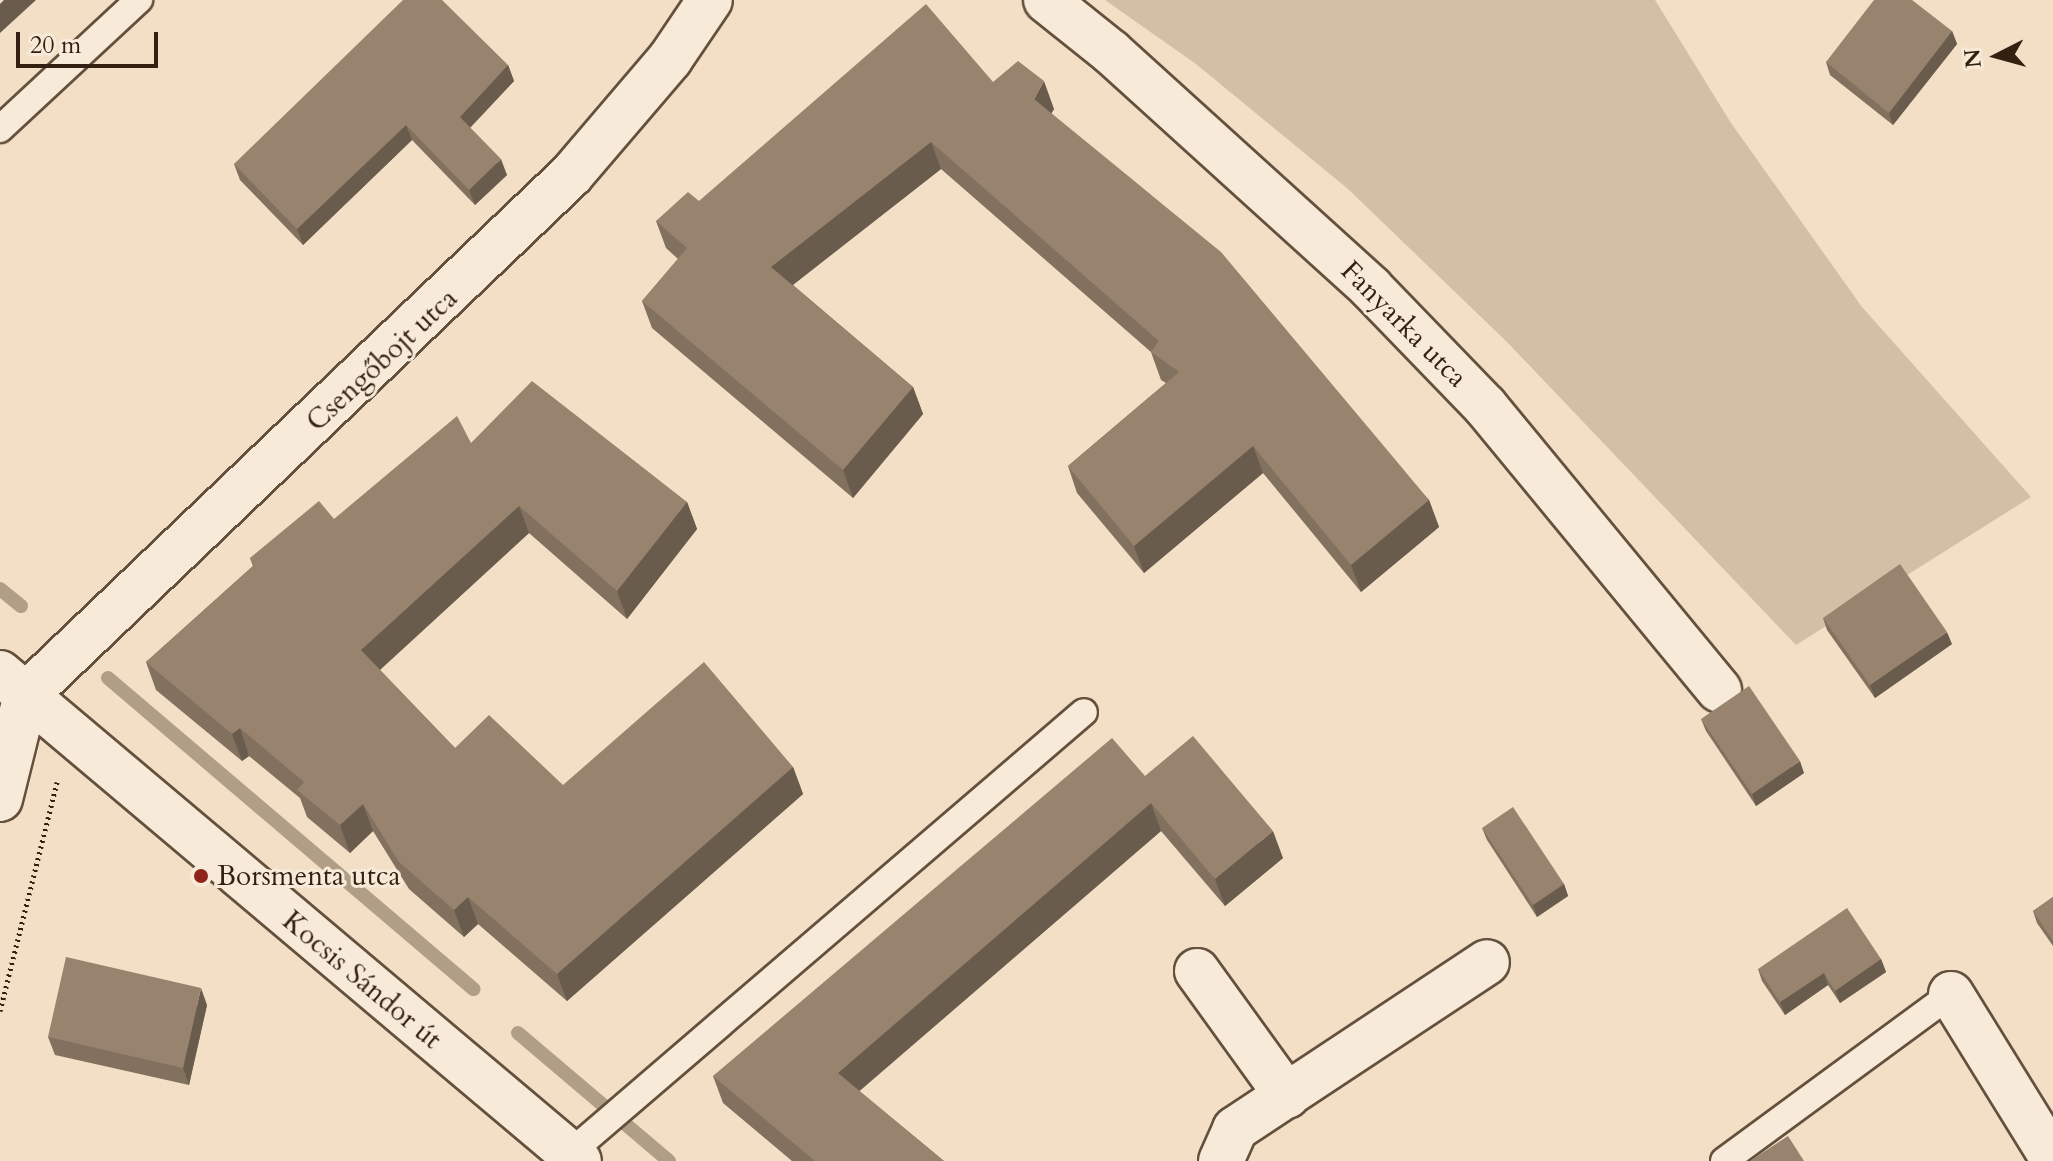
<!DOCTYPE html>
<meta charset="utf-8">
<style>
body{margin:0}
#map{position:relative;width:2053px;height:1161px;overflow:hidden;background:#f2dfc5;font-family:Cardo,serif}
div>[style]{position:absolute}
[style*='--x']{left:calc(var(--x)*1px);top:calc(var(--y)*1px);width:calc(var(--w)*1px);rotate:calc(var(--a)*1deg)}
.green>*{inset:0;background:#d2bfa6}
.stream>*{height:14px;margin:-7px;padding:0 7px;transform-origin:7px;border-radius:7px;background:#b19e87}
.path>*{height:5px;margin-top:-2.5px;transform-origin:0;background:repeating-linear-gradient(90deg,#342010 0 2px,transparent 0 6px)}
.roads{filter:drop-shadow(2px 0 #64503d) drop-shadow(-2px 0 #64503d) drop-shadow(0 2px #64503d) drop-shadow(0 -2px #64503d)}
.service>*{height:26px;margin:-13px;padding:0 13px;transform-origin:13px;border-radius:13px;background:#f7ead9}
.minor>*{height:44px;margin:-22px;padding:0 22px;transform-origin:22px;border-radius:22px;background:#f7ead9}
.wall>*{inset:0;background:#82715f}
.shaded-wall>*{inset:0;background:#6a5c4d}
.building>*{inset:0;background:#97836e}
.dots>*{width:22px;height:22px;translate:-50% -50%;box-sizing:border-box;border:4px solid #f7ead9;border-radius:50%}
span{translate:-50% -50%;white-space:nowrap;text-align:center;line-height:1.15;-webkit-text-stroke:6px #f7ead9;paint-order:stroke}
.street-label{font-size:28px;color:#342010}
.poi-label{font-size:28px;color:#342010}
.left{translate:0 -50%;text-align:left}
.north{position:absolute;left:1957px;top:16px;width:80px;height:80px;-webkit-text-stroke:6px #f7ead9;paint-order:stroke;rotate:264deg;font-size:22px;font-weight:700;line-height:32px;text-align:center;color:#342010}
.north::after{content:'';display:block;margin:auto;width:28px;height:36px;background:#342010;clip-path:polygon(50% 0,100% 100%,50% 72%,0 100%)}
.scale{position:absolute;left:16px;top:32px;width:142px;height:36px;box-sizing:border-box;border:4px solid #342010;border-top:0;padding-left:10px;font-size:24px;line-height:28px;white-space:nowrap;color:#342010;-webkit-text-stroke:6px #f7ead9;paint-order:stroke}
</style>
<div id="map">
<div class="green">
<i style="clip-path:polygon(1105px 0,1655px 0,1731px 123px,1862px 307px,2031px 497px,1796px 645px,1507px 342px,1348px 189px,1196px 64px)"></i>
</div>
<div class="stream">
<i style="--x:0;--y:589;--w:27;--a:39"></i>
<i style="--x:108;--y:678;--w:480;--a:40.4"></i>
<i style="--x:518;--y:1033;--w:198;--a:40.3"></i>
</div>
<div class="path">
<i style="--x:0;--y:1011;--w:236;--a:-76"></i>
</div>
<div class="roads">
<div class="service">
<i style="--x:0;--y:129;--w:190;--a:-42.9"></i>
<i style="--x:570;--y:1153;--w:677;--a:-40.63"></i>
<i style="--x:1724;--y:1161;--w:282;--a:-36.3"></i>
</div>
<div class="minor">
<i style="--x:1046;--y:0;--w:83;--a:38.7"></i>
<i style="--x:1111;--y:52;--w:351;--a:42.2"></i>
<i style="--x:1371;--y:288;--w:164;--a:46"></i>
<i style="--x:1485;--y:406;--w:368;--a:50.5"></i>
<i style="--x:0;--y:673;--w:757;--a:40.13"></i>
<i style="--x:0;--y:799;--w:107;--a:-76"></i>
<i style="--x:26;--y:695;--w:753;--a:-43.66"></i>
<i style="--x:571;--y:175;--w:153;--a:-49.5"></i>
<i style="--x:670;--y:59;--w:71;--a:-55.9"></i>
<i style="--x:1197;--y:971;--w:154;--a:54.2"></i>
<i style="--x:1951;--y:994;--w:194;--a:58.3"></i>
<i style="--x:1221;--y:1161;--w:35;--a:-66"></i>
<i style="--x:1235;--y:1129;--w:302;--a:-33.5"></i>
</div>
</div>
<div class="wall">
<i style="clip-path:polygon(1952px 31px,1957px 44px,1893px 125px,1830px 75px,1826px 62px)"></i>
<i style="clip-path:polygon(508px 65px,514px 81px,470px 128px,507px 175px,475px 205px,412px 140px,303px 245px,240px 180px,234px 164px)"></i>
<i style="clip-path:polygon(993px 82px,1054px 109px,1051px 113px,1429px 500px,1439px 527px,1361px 592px,1263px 473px,1144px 573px,1077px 493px,1068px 466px,1166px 383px,1161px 380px,1151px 352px,941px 169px,793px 285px,913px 387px,923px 414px,853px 498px,652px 328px,642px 301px,678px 259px,666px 248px,656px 221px,699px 201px)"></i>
<i style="clip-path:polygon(471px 443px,687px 502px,697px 529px,627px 619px,529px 533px,380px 670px,455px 748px,563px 785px,793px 767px,803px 794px,567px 1001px,478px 924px,464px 937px,409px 889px,373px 831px,350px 853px,307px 817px,300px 798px,249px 756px,242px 761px,156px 690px,146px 662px,253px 566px,250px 558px,334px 519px)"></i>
<i style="clip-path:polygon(1823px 618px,1952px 644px,1875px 698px,1827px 630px)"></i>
<i style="clip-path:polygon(1701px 719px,1804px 773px,1756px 806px,1706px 731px)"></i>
<i style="clip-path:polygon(1145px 776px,1283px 858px,1225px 906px,1161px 831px,859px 1091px,944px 1161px,792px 1161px,723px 1103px,713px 1076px)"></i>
<i style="clip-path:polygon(1482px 828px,1564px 884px,1568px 896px,1537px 917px,1487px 840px)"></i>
<i style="clip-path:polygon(2053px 897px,2053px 946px,2037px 923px,2033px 911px)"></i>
<i style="clip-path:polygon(1881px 959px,1886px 972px,1840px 1003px,1828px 985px,1785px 1015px,1762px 981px,1758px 969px)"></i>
<i style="clip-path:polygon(207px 1005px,189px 1085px,55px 1055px,48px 1037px)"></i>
</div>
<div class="shaded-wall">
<i style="clip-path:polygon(4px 0,36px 0,0 33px,0 4px)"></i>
<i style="clip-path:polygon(1952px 31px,1957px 44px,1893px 125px,1889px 113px)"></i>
<i style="clip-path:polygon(508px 65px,514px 81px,465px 133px,460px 117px)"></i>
<i style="clip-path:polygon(1044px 81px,1054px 109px,1044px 126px,1034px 99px)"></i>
<i style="clip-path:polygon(406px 125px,412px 140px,303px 245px,297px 229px)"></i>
<i style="clip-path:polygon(931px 142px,941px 169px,781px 294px,771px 267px)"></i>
<i style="clip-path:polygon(501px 159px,507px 175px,475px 205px,469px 190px)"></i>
<i style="clip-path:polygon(913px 387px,923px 414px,853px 498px,843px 470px)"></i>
<i style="clip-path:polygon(1253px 446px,1263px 473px,1144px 573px,1134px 546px)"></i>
<i style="clip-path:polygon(1429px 500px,1439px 527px,1361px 592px,1351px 565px)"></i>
<i style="clip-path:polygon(687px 502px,697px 529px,627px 619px,617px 591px)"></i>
<i style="clip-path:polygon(519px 506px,529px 533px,371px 678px,361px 650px)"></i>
<i style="clip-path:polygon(1947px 632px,1952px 644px,1875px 698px,1870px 685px)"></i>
<i style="clip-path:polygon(240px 728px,249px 756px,242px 761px,232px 734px)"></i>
<i style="clip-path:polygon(1800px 761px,1804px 773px,1756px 806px,1752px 794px)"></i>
<i style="clip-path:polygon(793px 767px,803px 794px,567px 1001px,557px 974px)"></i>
<i style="clip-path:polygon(1151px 803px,1161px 831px,848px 1101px,838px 1073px)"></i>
<i style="clip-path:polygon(363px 804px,373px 831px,350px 853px,340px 825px)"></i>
<i style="clip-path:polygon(1273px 831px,1283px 858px,1225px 906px,1215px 879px)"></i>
<i style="clip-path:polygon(1564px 884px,1568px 896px,1537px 917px,1533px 905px)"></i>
<i style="clip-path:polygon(468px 897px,478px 924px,464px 937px,454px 910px)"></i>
<i style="clip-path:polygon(1881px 959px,1886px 972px,1840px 1003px,1835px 991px)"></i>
<i style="clip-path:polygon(1824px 973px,1828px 985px,1785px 1015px,1780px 1002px)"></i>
<i style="clip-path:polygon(201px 988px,207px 1005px,189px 1085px,183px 1068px)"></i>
</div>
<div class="building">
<i style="clip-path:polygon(403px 0,442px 0,508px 65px,460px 117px,501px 159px,469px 190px,406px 125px,297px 229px,234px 164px)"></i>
<i style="clip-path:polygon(1874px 0,1912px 0,1952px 31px,1889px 113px,1826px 62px)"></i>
<i style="clip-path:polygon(926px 4px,993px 82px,1018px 61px,1044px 81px,1034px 99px,1221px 252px,1429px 500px,1351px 565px,1253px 446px,1134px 546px,1068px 466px,1179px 372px,1151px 352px,1159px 341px,931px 142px,771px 267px,913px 387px,843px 470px,642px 301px,687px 248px,656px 221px,688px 192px,699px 201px)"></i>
<i style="clip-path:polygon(532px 381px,687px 502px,617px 591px,519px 506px,361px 650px,455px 748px,489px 715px,563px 785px,704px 662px,793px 767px,557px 974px,468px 897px,454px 910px,399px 862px,363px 804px,340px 825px,297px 790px,304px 782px,240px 728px,232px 734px,146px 662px,254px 565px,250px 558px,319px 501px,334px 519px,457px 416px,471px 443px)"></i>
<i style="clip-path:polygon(1900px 564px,1947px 632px,1870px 685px,1823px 618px)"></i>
<i style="clip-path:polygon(1749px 686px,1800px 761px,1752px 794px,1701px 719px)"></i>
<i style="clip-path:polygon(1193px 736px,1273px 831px,1215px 879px,1151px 803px,838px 1073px,944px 1161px,815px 1161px,713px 1076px,1112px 738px,1145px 776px)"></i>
<i style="clip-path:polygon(1513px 807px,1564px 884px,1533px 905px,1482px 828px)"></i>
<i style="clip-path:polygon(2053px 897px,2053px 941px,2033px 911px)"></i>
<i style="clip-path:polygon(1847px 908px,1881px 959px,1835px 991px,1824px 973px,1780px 1002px,1758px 969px)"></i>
<i style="clip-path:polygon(66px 957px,201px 988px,183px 1068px,48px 1037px)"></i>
<i style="clip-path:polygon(1788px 1136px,1804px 1161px,1750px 1161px)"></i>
</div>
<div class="dots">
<i style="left:201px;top:876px;background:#8f2418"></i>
</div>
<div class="street-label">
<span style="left:1404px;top:324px;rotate:45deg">Fanyarka utca</span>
<span style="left:382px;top:360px;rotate:-43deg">Csengőbojt utca</span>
<span style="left:362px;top:980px;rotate:40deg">Kocsis Sándor út</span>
</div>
<div class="poi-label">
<span class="left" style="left:217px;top:876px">Borsmenta utca</span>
</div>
<div class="north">N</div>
<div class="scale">20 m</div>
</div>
